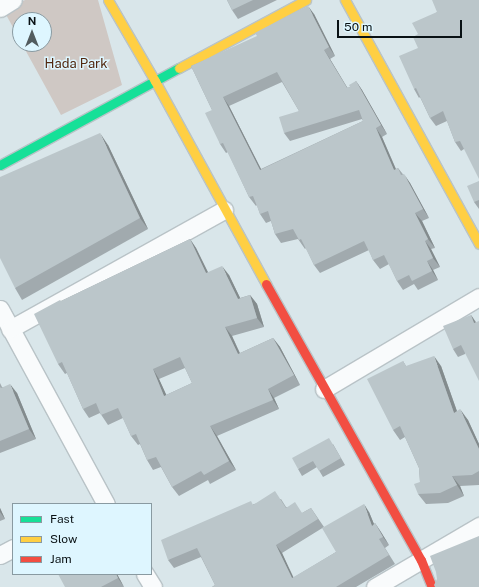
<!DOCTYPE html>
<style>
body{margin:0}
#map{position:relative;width:479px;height:587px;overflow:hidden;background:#d9e6ea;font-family:"Public Sans",sans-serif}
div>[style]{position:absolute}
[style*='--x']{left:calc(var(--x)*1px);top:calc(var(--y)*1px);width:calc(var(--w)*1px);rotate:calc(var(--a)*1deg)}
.green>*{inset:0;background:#cfc8c4}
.roads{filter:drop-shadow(1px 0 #b9c3c7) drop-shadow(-1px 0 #b9c3c7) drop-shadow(0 1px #b9c3c7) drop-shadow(0 -1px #b9c3c7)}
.street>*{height:17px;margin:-8.5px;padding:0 8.5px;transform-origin:8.5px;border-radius:8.5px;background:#f9fbfc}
.fast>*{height:9px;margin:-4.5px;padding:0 4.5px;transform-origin:4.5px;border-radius:4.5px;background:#16e098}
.slow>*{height:9px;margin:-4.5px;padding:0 4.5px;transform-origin:4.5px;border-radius:4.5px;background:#ffcf43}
.jam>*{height:9px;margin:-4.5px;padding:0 4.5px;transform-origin:4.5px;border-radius:4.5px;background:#f24e42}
.wall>*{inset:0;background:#a1aaae}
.shaded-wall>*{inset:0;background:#838b8d}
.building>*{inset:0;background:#bbc6ca}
span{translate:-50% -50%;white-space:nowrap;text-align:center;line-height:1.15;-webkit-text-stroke:3px #def6ff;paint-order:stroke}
.park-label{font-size:13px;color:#52280f}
.legend{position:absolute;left:12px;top:503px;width:140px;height:72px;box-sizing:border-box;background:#def6ff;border:1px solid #899aa1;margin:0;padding:5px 7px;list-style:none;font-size:12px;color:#091114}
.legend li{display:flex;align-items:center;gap:8px;height:20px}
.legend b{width:20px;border:1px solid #899aa1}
.north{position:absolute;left:12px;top:12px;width:40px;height:40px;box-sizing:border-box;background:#def6ff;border:1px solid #899aa1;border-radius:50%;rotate:0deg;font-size:11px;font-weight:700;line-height:16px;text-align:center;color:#091114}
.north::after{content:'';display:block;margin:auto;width:14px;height:18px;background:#525c5f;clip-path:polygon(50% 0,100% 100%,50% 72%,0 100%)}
.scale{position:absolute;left:337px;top:20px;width:125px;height:18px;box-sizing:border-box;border:2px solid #091114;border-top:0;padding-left:5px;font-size:12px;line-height:14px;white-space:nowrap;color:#091114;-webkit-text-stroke:3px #def6ff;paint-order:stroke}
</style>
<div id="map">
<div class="green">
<i style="clip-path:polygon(25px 0,98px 0,122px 85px,61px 115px,22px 44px,44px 44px,44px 20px,20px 20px,20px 40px,4px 11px)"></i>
</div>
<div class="roads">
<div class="street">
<i style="--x:0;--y:8;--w:15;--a:-32"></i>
<i style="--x:0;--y:309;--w:222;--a:61.5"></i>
<i style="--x:10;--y:329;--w:245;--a:-29.1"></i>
<i style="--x:324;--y:389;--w:180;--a:-30.7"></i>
<i style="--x:0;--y:555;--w:15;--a:-28"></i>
<i style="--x:145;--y:574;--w:15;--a:58"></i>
<i style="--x:375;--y:587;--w:121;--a:-30.4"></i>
</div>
<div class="fast">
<i style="--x:0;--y:165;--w:204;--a:-28.5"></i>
</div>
<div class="slow">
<i style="--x:108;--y:0;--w:94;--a:59.9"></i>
<i style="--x:155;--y:81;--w:231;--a:61.3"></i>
<i style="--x:345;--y:0;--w:278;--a:61.2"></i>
<i style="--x:179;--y:68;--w:144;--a:-28.2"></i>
</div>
<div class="jam">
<i style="--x:266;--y:284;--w:317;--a:60.7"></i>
<i style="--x:421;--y:560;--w:29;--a:68"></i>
</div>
</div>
<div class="wall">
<i style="clip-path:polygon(227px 0,277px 0,238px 19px,232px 10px)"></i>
<i style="clip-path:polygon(479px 0,464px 149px,461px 151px,455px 142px,447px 121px,436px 126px,430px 118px,420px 97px,419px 98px,414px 89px,418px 48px,418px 34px,437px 12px)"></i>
<i style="clip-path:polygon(evenodd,314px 14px,335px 56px,330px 59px,347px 88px,350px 87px,356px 81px,362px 90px,387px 134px,382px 137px,396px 169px,398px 168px,410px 183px,429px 218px,422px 221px,435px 248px,431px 249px,440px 267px,433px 270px,438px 280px,418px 290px,414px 284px,403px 290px,397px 281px,389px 264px,380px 269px,373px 260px,369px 250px,320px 273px,314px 265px,306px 248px,305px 249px,298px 239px,281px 243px,275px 234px,271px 221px,266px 223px,260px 214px,257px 205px,256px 206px,249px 197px,228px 152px,226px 153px,220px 144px,212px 110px,191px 66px,314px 14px,282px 82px,299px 111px,284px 133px,290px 141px,362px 119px,363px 121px,261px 169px,229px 106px,282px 82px)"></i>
<i style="clip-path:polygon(108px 145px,148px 229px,22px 300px,15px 288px)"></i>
<i style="clip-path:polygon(479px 181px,479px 209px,474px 202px)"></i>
<i style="clip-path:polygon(evenodd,190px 239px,196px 248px,208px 272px,229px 275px,240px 298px,250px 295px,257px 304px,264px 327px,232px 336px,240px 353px,273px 338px,280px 347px,300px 385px,274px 398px,279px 409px,217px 436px,236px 470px,210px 484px,208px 480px,179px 496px,172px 487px,161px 467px,153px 470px,147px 460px,140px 444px,138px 445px,131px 436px,123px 418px,108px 425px,100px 413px,89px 418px,83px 409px,67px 373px,65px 374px,58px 364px,61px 301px,190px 239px,185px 368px,192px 383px,166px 395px,159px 379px,185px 368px)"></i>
<i style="clip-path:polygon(471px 315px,476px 322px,465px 354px,458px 357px,453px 349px)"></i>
<i style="clip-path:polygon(403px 361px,406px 366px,441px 366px,457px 411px,468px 420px,479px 444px,479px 485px,460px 486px,464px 496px,448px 503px,426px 504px,418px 494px,420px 482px,419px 468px,405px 437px,400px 440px,393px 430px)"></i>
<i style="clip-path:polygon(0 383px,2px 387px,17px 393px,36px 439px,0 453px)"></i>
<i style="clip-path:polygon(333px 444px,345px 465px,323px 477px,317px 467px,302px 476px,298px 469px)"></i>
<i style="clip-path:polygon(281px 499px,286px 507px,302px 513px,311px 508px,324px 527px,282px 553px,293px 578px,336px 552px,369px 512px,374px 524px,375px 523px,389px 545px,385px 548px,395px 564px,356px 587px,212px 587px,215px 585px,201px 557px,174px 568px,168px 560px,254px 504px)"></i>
<i style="clip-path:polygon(0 508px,5px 519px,0 521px)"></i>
<i style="clip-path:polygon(117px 574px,124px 587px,65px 587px)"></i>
</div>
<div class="shaded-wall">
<i style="clip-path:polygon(308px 6px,314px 14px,335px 56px,329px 47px)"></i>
<i style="clip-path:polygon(324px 50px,330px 59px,353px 97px,347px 88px)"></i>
<i style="clip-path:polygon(356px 81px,362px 90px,387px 134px,381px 125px)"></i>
<i style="clip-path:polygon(223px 97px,229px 106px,266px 179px,260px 170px)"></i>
<i style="clip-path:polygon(376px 128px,382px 137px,400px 179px,394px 170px)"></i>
<i style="clip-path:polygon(100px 133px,108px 145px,148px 229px,140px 218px)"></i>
<i style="clip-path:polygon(404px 174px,410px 183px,429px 218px,423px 209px)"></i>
<i style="clip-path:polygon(415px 213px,422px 221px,435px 248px,428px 239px)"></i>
<i style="clip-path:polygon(190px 239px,196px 248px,213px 283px,206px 273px)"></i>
<i style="clip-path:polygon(425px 241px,431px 249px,440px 267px,433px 258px)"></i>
<i style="clip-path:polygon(427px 261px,433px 270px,438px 280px,432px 271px)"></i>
<i style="clip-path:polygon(222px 266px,229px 275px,245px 308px,238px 299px)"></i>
<i style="clip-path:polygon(250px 295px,257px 304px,264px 327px,257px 318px)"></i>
<i style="clip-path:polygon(471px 315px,476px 323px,474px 323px)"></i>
<i style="clip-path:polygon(225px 327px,232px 336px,244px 363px,238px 354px)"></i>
<i style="clip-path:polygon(273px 338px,280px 347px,300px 385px,294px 375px)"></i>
<i style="clip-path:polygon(434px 356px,441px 366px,461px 423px,454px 413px)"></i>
<i style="clip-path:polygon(153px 369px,159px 379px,171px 405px,164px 396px)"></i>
<i style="clip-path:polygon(10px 384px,17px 393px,36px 439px,29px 429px)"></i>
<i style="clip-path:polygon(268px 389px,274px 398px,279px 409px,273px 400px)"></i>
<i style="clip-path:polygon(460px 409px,468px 420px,479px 444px,479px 449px)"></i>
<i style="clip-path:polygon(210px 426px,217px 436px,236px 470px,229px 461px)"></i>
<i style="clip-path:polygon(452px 476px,460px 486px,464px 496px,457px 485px)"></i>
<i style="clip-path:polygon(364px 504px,369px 512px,378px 534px,372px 526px)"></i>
<i style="clip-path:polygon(0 508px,5px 519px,0 512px)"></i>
<i style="clip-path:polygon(375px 523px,381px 532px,389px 545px,383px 537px)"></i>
<i style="clip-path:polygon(276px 545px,282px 553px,298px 587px,292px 578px)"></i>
<i style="clip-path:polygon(116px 574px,117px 574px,124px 587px,118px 578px)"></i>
</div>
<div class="building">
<i style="clip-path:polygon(227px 0,253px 0,232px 10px)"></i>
<i style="clip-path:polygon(432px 0,479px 0,479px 179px,460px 141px,455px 142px,443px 111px,430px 118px,416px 88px,414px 89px,399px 56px,418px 48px,413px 37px,418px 34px,412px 23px,437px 12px)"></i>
<i style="clip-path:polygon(evenodd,308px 6px,329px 47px,324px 50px,347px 88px,350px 87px,349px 85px,356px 81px,381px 125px,376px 128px,394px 170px,398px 168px,401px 175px,404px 174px,423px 209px,415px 213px,428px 239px,425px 241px,433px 258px,427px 261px,432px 271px,412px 281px,409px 275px,397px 281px,384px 255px,373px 260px,364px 241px,314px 265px,301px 239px,299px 240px,293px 229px,275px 234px,268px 211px,260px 214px,253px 196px,249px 197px,223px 143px,220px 144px,205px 113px,212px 110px,191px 66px,257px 36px,255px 33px,308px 6px,277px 72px,299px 111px,279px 117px,284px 133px,359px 110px,363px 121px,260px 170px,223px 97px,277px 72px)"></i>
<i style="clip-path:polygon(100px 133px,140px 218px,15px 288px,0 258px,0 177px)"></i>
<i style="clip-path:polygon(479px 181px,479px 201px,479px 200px,474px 202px,467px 186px)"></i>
<i style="clip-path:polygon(evenodd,190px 239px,206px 273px,222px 266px,238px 299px,250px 295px,257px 318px,225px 327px,238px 354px,273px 338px,294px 375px,268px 389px,273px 400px,210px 426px,229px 461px,204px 475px,201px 471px,172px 487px,156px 457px,147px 460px,136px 434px,131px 436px,118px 408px,101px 415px,96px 403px,83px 409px,62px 362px,58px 364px,34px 314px,60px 300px,61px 301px,190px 239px,180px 357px,192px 383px,164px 396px,153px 369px,180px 357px)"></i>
<i style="clip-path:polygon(471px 315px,474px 323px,479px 321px,479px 381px,461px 345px,453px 349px,443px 326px)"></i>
<i style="clip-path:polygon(434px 356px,454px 413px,460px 409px,479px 449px,479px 471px,472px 475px,452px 476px,457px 485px,440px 493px,418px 494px,414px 484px,420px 482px,419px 468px,400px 426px,393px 430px,367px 379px,403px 361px,406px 366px)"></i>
<i style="clip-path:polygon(10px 384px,29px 429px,0 441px,0 387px,1px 388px)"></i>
<i style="clip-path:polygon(329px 438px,341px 458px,319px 471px,313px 461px,298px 469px,292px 458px)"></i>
<i style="clip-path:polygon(275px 491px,286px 508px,295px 502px,302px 513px,311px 508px,318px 519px,276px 545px,292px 578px,336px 552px,322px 528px,364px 504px,372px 526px,375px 523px,383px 537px,379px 539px,389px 555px,336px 587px,212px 587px,215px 585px,197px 548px,168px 560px,161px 540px,251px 501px,253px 505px)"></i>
<i style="clip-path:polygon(479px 536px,479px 587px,435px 587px,434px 585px,437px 579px,436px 572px,430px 556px)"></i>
<i style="clip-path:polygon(58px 574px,116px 574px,118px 578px,101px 587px,65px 587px)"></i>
</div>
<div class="park-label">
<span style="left:76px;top:64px">Hada Park</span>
</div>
<ul class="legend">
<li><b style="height:5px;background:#16e098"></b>Fast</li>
<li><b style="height:5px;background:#ffcf43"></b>Slow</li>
<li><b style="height:5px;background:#f24e42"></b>Jam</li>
</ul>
<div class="north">N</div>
<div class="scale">50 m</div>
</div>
